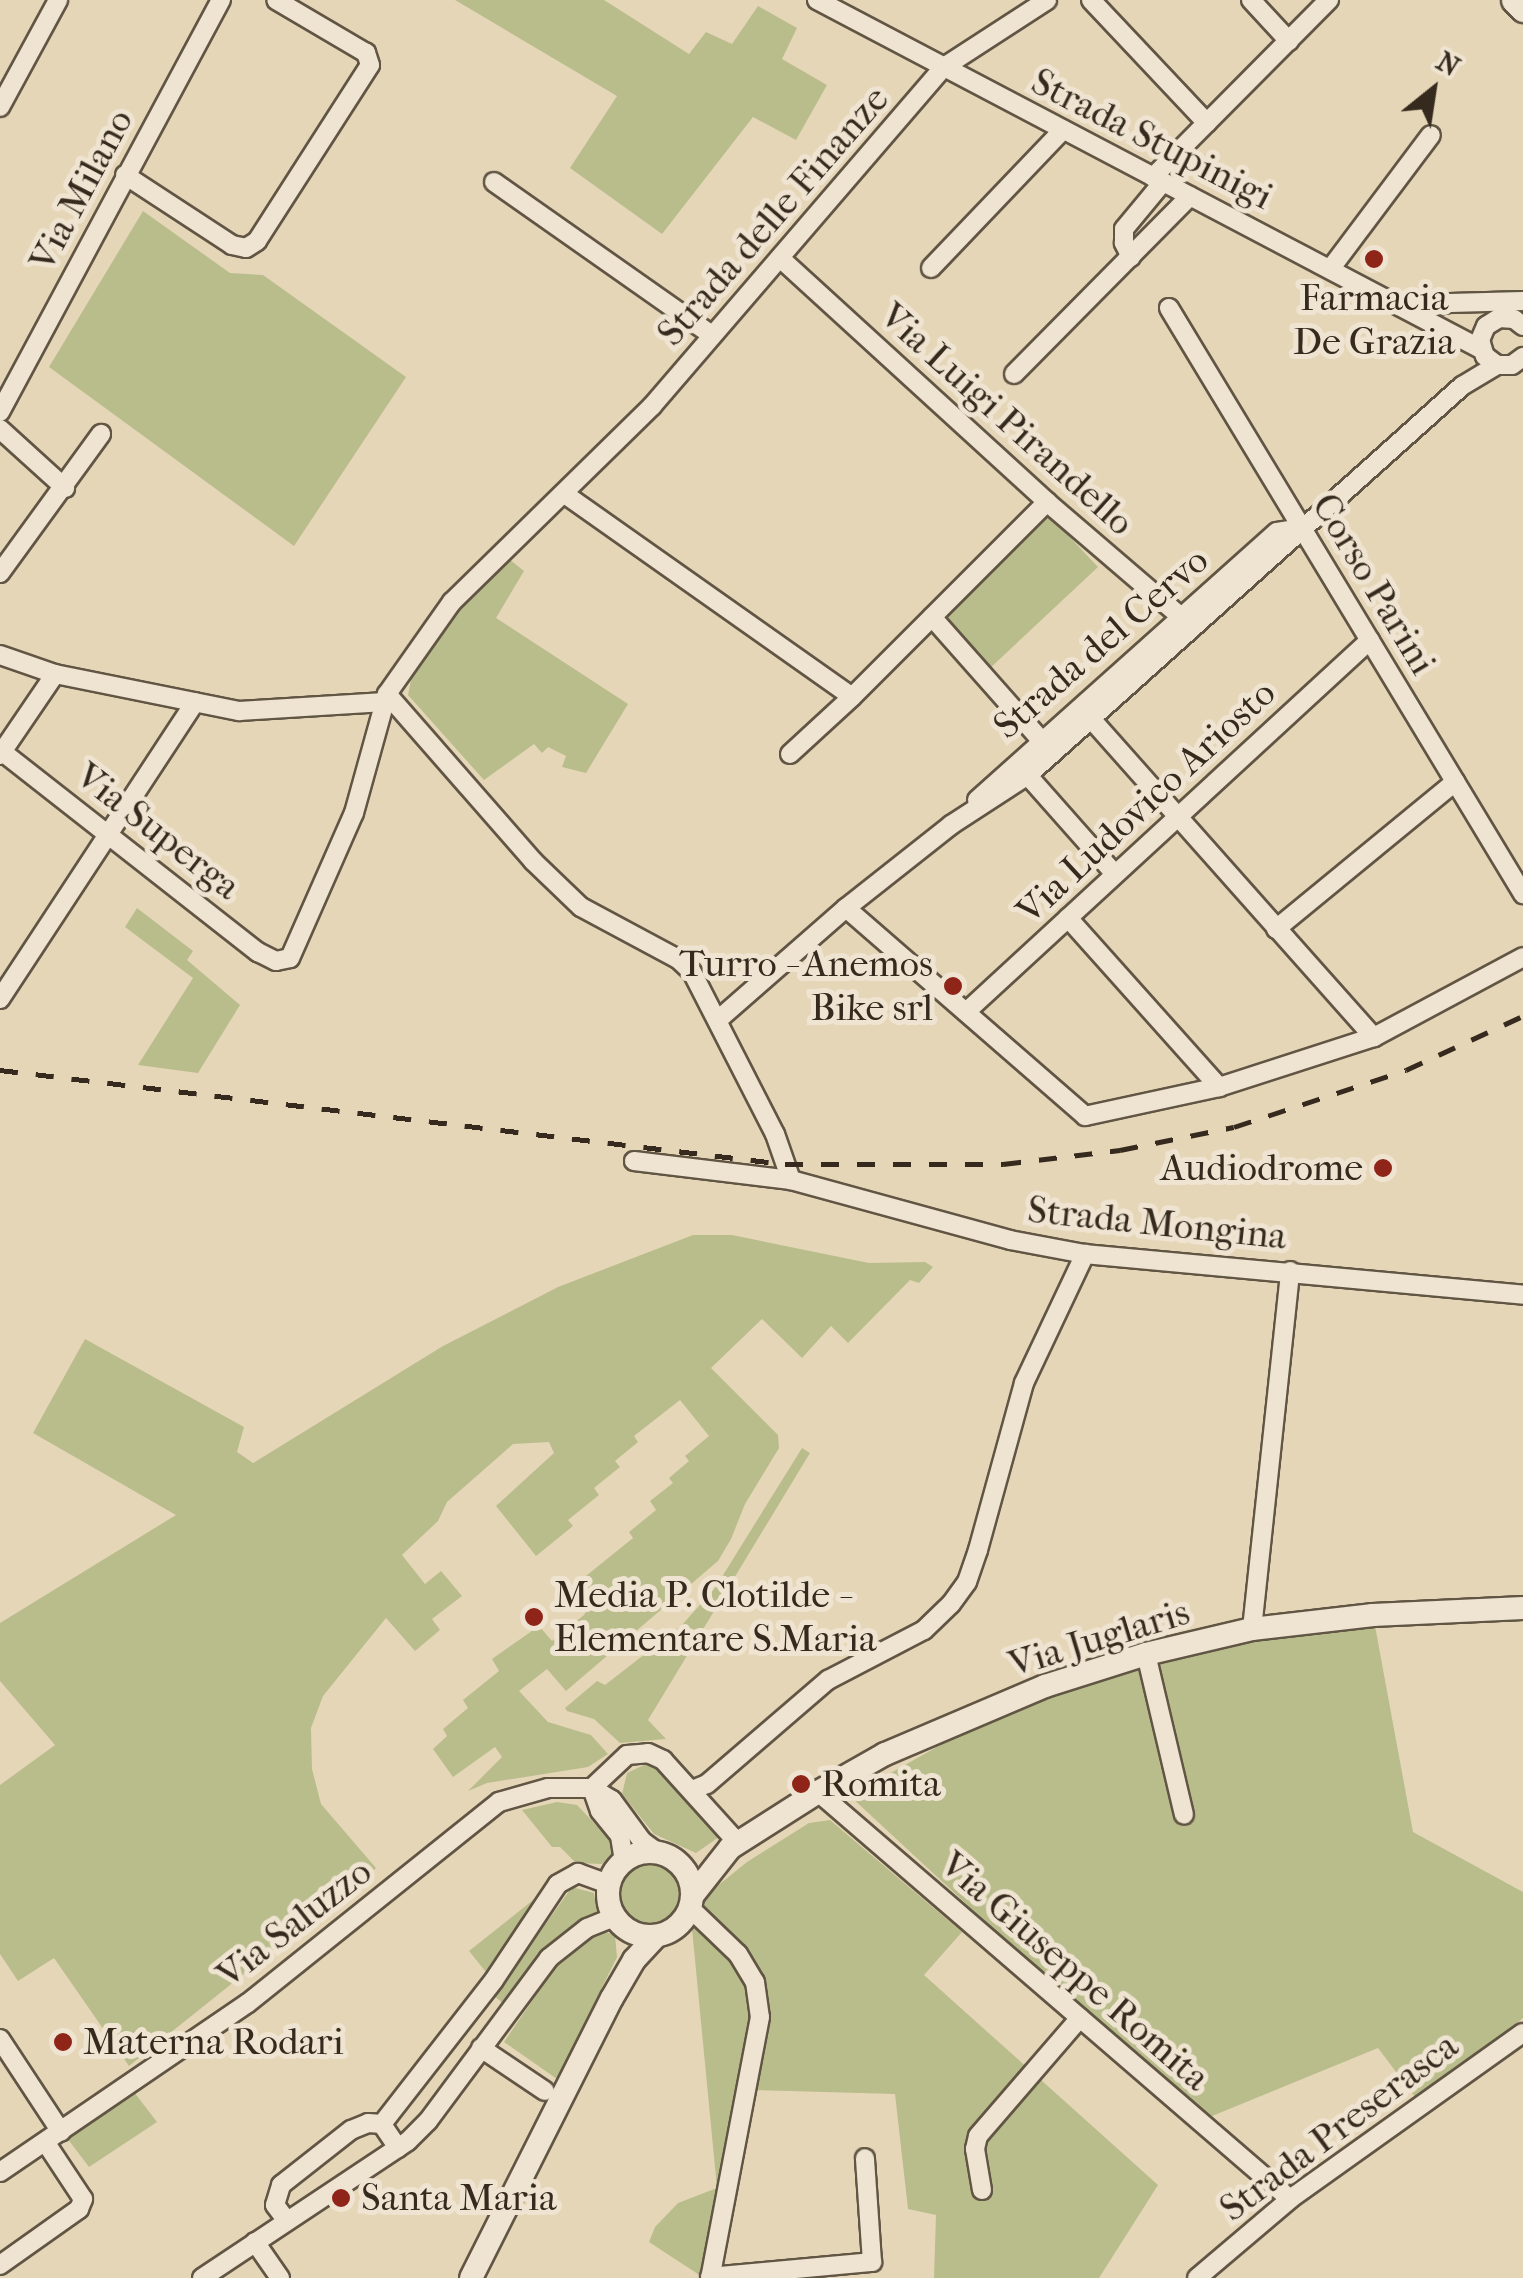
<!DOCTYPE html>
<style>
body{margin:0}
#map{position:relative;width:1523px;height:2278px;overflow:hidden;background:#e6d6b8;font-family:"IM FELL French Canon",serif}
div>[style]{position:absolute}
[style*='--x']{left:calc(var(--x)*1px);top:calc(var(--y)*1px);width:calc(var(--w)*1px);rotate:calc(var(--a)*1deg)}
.green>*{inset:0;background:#b9bd8c}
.round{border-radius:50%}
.roads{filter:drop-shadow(2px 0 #615544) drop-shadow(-2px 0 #615544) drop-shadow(0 2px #615544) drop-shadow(0 -2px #615544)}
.minor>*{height:18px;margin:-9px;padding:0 9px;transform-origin:9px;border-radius:9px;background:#efe4d1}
.tertiary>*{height:22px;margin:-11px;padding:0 11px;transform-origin:11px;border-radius:11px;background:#efe4d1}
.tertiary>.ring{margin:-11px;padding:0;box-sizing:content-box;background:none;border:22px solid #efe4d1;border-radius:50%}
.secondary>*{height:25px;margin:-12.5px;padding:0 12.5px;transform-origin:12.5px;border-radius:12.5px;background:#efe4d1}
.rail>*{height:5px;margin-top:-2.5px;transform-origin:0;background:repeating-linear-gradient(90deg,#352a1d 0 18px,transparent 0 36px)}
.dots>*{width:28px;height:28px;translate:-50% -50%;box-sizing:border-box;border:5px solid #efe4d1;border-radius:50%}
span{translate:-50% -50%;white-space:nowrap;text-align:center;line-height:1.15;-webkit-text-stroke:10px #efe4d1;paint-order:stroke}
.street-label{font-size:38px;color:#352a1d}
.poi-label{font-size:38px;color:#352a1d}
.right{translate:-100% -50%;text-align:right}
.left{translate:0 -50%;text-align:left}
.north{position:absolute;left:1383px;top:40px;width:100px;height:100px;-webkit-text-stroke:8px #efe4d1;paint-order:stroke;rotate:30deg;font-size:28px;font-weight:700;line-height:40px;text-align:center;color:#352a1d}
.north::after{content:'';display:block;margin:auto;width:35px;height:45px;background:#352a1d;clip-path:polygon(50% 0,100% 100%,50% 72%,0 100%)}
</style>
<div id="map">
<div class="green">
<i style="clip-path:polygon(455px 0,604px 0,689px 54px,706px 32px,732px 44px,758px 6px,797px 28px,782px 59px,827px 85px,796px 140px,753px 117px,662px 234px,570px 168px,617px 96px)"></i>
<i style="clip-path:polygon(143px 211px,230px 273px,263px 275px,406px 377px,294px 546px,49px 367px)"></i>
<i style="clip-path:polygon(1049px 515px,1098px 567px,988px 670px,939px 618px)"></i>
<i style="clip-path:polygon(509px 559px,524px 571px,496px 618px,628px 704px,586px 773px,562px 767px,566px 756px,548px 747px,542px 753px,534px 744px,484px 780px,408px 695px,412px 675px,454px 613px)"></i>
<i style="clip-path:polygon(137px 908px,193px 951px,187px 960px,240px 1005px,198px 1073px,138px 1065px,193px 978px,125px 927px)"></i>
<i style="clip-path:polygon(693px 1235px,732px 1235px,869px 1263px,925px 1262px,933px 1267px,919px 1283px,910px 1280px,848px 1343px,831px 1326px,802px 1358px,762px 1319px,711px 1368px,778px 1435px,779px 1448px,745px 1504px,731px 1539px,718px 1561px,566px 1691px,547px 1669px,519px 1691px,548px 1722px,591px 1735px,608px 1754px,588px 1767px,487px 1783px,468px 1791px,502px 1757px,495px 1747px,453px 1777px,433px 1749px,447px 1736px,443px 1729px,468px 1708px,463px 1700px,499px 1671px,492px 1659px,539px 1626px,552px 1641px,584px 1615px,588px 1608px,571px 1588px,633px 1538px,629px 1532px,656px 1510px,650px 1501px,673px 1483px,669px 1478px,689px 1461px,685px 1456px,709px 1436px,680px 1400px,634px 1436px,638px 1442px,615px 1461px,620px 1467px,594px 1488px,599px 1495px,568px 1520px,573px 1526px,536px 1556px,496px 1506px,554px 1453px,549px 1442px,513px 1444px,447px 1502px,438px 1521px,402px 1555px,425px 1584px,441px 1571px,462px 1596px,432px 1619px,440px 1630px,415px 1651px,386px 1618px,323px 1696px,311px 1728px,312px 1769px,321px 1804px,376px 1868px,129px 2066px,54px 1958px,18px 1981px,0 1954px,0 1785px,55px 1745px,0 1681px,0 1623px,176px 1515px,33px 1433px,85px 1339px,244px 1427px,237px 1452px,253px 1463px,443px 1346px,558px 1287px)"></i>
<i style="clip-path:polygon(802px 1448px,810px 1453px,648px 1720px,666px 1739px,620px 1743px,594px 1719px,567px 1711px,565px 1708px,597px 1681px,605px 1685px,681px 1626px,715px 1588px)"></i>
<i style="clip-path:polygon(1254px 1615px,1373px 1615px,1413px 1832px,1523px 1892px,1523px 2018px,1421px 2105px,1378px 2048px,1200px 2121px,850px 1796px,1045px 1686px)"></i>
<i style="clip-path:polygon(646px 1764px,660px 1768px,721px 1831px,719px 1837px,696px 1853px,654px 1834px,622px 1794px,627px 1773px)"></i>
<i style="clip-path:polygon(557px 1802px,577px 1805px,617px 1847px,602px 1864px,576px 1863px,560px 1847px,552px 1847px,522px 1810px)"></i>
<i style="clip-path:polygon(830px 1820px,962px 1932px,924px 1975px,1158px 2185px,1099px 2278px,934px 2278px,936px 2215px,908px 2209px,895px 2094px,754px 2090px,704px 2278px,649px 2242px,655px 2227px,678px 2203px,717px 2188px,690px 1908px,747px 1862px,809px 1823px)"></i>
<i class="round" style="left:619px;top:1863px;width:62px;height:62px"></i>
<i style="clip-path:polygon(572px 1887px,594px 1893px,597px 1911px,508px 2007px,494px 1996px)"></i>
<i style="clip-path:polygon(547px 1889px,490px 1977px,469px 1951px)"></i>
<i style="clip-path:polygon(601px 1931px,615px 1935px,617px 1957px,557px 2079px,504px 2042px,554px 1969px)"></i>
<i style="clip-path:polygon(134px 2092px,157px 2122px,89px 2167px,67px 2138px)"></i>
</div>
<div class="roads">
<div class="minor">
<i style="--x:817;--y:0;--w:750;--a:27.73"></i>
<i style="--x:1091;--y:0;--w:169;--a:46.7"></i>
<i style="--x:1251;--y:0;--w:56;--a:47.2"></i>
<i style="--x:0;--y:107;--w:122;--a:-61.5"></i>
<i style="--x:125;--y:175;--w:128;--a:33.2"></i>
<i style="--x:232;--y:245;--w:14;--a:12"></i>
<i style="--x:246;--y:248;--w:13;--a:-32"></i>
<i style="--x:257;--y:241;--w:209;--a:-57.3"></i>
<i style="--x:370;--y:65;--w:13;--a:-108"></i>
<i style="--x:366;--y:53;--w:104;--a:-149.5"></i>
<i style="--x:1153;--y:177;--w:250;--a:-45.2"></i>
<i style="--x:494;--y:182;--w:266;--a:35.1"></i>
<i style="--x:1131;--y:257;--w:16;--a:-117"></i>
<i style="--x:1124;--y:243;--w:14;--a:-90"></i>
<i style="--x:1124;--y:229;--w:61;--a:-50.3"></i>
<i style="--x:780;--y:258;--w:362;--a:42.4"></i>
<i style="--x:1047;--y:502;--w:192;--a:40.6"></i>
<i style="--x:931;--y:268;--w:191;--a:-46.3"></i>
<i style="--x:1331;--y:268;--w:166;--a:-53.1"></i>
<i style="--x:1169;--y:308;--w:685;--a:58.86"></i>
<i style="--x:1408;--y:310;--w:43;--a:-9.5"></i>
<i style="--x:1450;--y:303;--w:73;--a:-1.6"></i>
<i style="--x:1523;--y:326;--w:11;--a:-142"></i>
<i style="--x:1514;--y:319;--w:15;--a:-176"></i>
<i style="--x:1499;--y:318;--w:15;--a:148"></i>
<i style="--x:1486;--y:326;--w:15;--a:113"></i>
<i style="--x:1480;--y:340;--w:17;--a:73"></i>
<i style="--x:1485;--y:356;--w:15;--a:37"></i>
<i style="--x:1497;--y:365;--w:15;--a:0"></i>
<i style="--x:1512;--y:365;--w:14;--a:-36"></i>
<i style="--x:1014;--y:374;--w:250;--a:-45.3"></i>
<i style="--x:0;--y:412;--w:468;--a:-61.8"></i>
<i style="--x:0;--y:429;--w:88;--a:42.2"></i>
<i style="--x:566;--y:495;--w:350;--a:35.2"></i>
<i style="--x:852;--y:697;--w:276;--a:-45"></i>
<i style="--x:0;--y:573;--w:172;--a:-54"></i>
<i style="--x:932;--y:617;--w:164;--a:48.5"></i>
<i style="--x:0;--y:655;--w:58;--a:19.1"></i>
<i style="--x:55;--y:674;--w:188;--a:11.4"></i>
<i style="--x:239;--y:711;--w:146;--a:-3.5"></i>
<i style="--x:387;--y:694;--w:222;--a:48.8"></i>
<i style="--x:533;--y:861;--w:66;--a:43.8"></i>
<i style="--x:581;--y:907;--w:110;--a:28.2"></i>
<i style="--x:678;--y:959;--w:19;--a:43"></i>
<i style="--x:692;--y:972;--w:182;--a:62.9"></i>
<i style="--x:775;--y:1134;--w:49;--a:70.8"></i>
<i style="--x:1085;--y:712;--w:435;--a:48.4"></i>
<i style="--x:0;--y:750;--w:328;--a:38.1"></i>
<i style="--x:258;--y:952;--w:20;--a:27"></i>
<i style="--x:276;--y:961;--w:14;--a:-12"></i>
<i style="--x:290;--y:958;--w:158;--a:-66.2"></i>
<i style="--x:354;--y:813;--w:123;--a:-74.5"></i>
<i style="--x:387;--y:694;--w:113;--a:-54.8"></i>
<i style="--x:452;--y:602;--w:280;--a:-44.4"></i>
<i style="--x:652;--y:406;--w:447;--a:-49.3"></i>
<i style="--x:944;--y:67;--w:123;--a:-33"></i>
<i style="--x:790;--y:754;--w:84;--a:-42.6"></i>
<i style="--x:0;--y:755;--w:98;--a:-55.8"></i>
<i style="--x:1022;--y:769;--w:140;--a:48.5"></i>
<i style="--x:977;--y:800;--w:402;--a:-41.8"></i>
<i style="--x:1277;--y:532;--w:26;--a:-9"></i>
<i style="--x:846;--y:908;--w:317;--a:41"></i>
<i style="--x:1085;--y:1116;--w:137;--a:-12.2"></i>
<i style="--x:1219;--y:1087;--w:163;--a:-17.9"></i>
<i style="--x:1374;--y:1037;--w:169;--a:-28.2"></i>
<i style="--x:1068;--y:918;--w:227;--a:48.2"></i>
<i style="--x:1276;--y:929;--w:232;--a:-39.4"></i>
<i style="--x:0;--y:999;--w:355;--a:-56.7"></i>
<i style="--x:966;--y:1012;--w:549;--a:-42.64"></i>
<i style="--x:719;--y:1019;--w:169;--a:-41.2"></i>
<i style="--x:846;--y:908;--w:134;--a:-38.3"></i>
<i style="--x:951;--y:825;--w:92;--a:-33"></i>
<i style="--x:1028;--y:775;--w:583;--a:-41.87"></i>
<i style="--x:1462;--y:386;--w:41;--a:-31"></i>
<i style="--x:634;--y:1161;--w:158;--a:6.9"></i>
<i style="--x:791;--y:1180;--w:227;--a:15.3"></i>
<i style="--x:1010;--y:1240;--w:76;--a:10.6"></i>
<i style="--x:1085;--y:1254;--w:440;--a:5.3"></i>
<i style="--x:1252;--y:1629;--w:360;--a:-83.9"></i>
<i style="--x:1146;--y:1654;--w:165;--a:76.7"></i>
<i style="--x:592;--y:1788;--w:48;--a:-43.3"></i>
<i style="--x:627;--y:1755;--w:21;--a:-5"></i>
<i style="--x:648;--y:1753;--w:17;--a:25"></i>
<i style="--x:663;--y:1760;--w:112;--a:47.9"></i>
<i style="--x:592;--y:1788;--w:24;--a:71"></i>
<i style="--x:600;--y:1811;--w:32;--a:51"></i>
<i style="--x:620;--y:1836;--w:24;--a:81"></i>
<i style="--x:692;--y:1790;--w:16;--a:-22"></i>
<i style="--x:707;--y:1784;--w:160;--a:-40.7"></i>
<i style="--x:828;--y:1680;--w:108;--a:-27.5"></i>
<i style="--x:924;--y:1630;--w:37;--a:-44"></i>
<i style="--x:951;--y:1604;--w:27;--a:-54"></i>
<i style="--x:967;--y:1582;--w:34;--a:-71"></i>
<i style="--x:978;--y:1550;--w:173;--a:-74.6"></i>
<i style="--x:1024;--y:1383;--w:143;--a:-64.7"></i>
<i style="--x:818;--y:1792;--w:623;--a:40.77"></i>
<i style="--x:690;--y:1908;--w:66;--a:43.8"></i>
<i style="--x:738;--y:1954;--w:33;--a:59"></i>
<i style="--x:755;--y:1982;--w:35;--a:82"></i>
<i style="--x:760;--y:2017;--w:266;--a:100.8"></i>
<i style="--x:0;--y:2039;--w:111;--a:56.7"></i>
<i style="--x:481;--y:2048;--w:77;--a:33.9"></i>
<i style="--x:398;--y:2148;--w:29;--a:-124"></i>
<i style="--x:382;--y:2124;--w:182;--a:-52.1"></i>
<i style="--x:494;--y:1980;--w:115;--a:-56.3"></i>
<i style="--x:558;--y:1884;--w:23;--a:-29"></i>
<i style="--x:578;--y:1873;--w:33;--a:20"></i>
<i style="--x:0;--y:2172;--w:300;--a:-34.3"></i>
<i style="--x:248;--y:2003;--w:322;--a:-38.7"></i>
<i style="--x:499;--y:1802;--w:51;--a:-15.9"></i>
<i style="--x:548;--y:1788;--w:44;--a:0"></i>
<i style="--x:592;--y:1788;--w:23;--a:31"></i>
<i style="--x:612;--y:1800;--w:51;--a:53.8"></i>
<i style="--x:642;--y:1841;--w:19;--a:36"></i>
<i style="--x:982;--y:2190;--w:42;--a:-99.7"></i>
<i style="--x:975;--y:2149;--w:13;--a:-77"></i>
<i style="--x:978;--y:2136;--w:156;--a:-49.2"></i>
<i style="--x:287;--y:2221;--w:20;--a:-127"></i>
<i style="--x:275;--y:2205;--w:21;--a:-73"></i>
<i style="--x:281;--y:2185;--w:89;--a:-38.2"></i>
<i style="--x:351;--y:2130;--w:18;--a:-22"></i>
<i style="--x:368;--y:2123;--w:14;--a:4"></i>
<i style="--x:255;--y:2242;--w:44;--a:55.2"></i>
<i style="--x:0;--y:2265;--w:97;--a:-35.3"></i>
<i style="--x:79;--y:2209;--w:11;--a:-68"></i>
<i style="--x:83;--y:2199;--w:67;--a:-123.5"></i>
<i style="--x:710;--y:2277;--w:163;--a:-5.3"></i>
<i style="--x:872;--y:2262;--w:104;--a:-93.9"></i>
<i style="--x:202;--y:2278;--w:247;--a:-33.6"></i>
<i style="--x:408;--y:2141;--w:28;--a:-45"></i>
<i style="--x:428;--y:2121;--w:203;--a:-53.4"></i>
<i style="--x:549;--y:1958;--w:48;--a:-38.3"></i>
<i style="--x:587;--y:1928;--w:29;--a:-22"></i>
<i style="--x:1197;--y:2278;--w:122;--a:-40.3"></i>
<i style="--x:1290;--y:2199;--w:286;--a:-35.5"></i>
</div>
<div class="tertiary">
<i class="ring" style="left:608px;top:1852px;width:62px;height:62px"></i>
<i style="--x:693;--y:1895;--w:60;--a:-51.8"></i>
<i style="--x:730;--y:1848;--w:104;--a:-32.5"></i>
<i style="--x:818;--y:1792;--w:77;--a:-29.6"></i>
<i style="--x:885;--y:1754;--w:174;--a:-23"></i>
<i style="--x:1045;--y:1686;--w:106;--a:-17.6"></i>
<i style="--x:1146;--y:1654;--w:109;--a:-13.3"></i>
<i style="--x:1252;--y:1629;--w:122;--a:-6.6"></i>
<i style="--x:1373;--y:1615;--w:150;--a:-2.7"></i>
<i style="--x:471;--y:2278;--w:313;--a:-63.3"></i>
<i style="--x:612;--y:1998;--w:44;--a:-59.9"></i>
<i style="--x:634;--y:1960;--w:33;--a:-47"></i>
</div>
<div class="secondary">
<i style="--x:1514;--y:0;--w:13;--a:45"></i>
</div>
</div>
<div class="rail">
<i style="--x:0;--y:1070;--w:791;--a:6.83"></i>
<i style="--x:785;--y:1164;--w:218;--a:0"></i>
<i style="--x:1003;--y:1164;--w:118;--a:-6.8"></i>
<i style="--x:1120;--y:1150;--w:116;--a:-11.4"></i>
<i style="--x:1234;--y:1127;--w:181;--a:-18.3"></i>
<i style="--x:1406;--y:1070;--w:129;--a:-24.8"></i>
</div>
<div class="dots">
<i style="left:1374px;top:259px;background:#8f2418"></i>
<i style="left:953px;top:986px;background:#8f2418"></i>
<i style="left:1383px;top:1168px;background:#8f2418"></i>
<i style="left:534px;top:1617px;background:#8f2418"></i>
<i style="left:801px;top:1784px;background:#8f2418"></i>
<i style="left:63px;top:2042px;background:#8f2418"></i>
<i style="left:341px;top:2198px;background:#8f2418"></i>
</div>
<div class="street-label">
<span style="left:1152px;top:139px;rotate:27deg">Strada Stupinigi</span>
<span style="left:81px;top:190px;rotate:-62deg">Via Milano</span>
<span style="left:773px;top:216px;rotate:-49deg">Strada delle Finanze</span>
<span style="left:1007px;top:419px;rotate:42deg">Via Luigi Pirandello</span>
<span style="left:1374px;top:584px;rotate:59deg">Corso Parini</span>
<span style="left:1101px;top:643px;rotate:-41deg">Strada del Cervo</span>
<span style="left:1146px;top:802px;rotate:-43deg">Via Ludovico Ariosto</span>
<span style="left:158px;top:831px;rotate:38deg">Via Superga</span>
<span style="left:1157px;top:1223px;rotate:6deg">Strada Mongina</span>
<span style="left:1099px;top:1638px;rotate:-17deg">Via Juglaris</span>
<span style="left:294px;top:1923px;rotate:-38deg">Via Saluzzo</span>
<span style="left:1075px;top:1971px;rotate:41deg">Via Giuseppe Romita</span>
<span style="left:1339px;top:2127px;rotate:-37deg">Strada Preserasca</span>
</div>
<div class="poi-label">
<span style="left:1374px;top:320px">Farmacia<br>De Grazia</span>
<span class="right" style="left:933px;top:986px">Turro - Anemos<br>Bike srl</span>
<span class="right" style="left:1363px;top:1168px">Audiodrome</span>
<span class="left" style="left:554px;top:1617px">Media P. Clotilde -<br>Elementare S.Maria</span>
<span class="left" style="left:821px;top:1784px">Romita</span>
<span class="left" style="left:83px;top:2042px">Materna Rodari</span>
<span class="left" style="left:361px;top:2198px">Santa Maria</span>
</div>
<div class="north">N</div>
</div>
